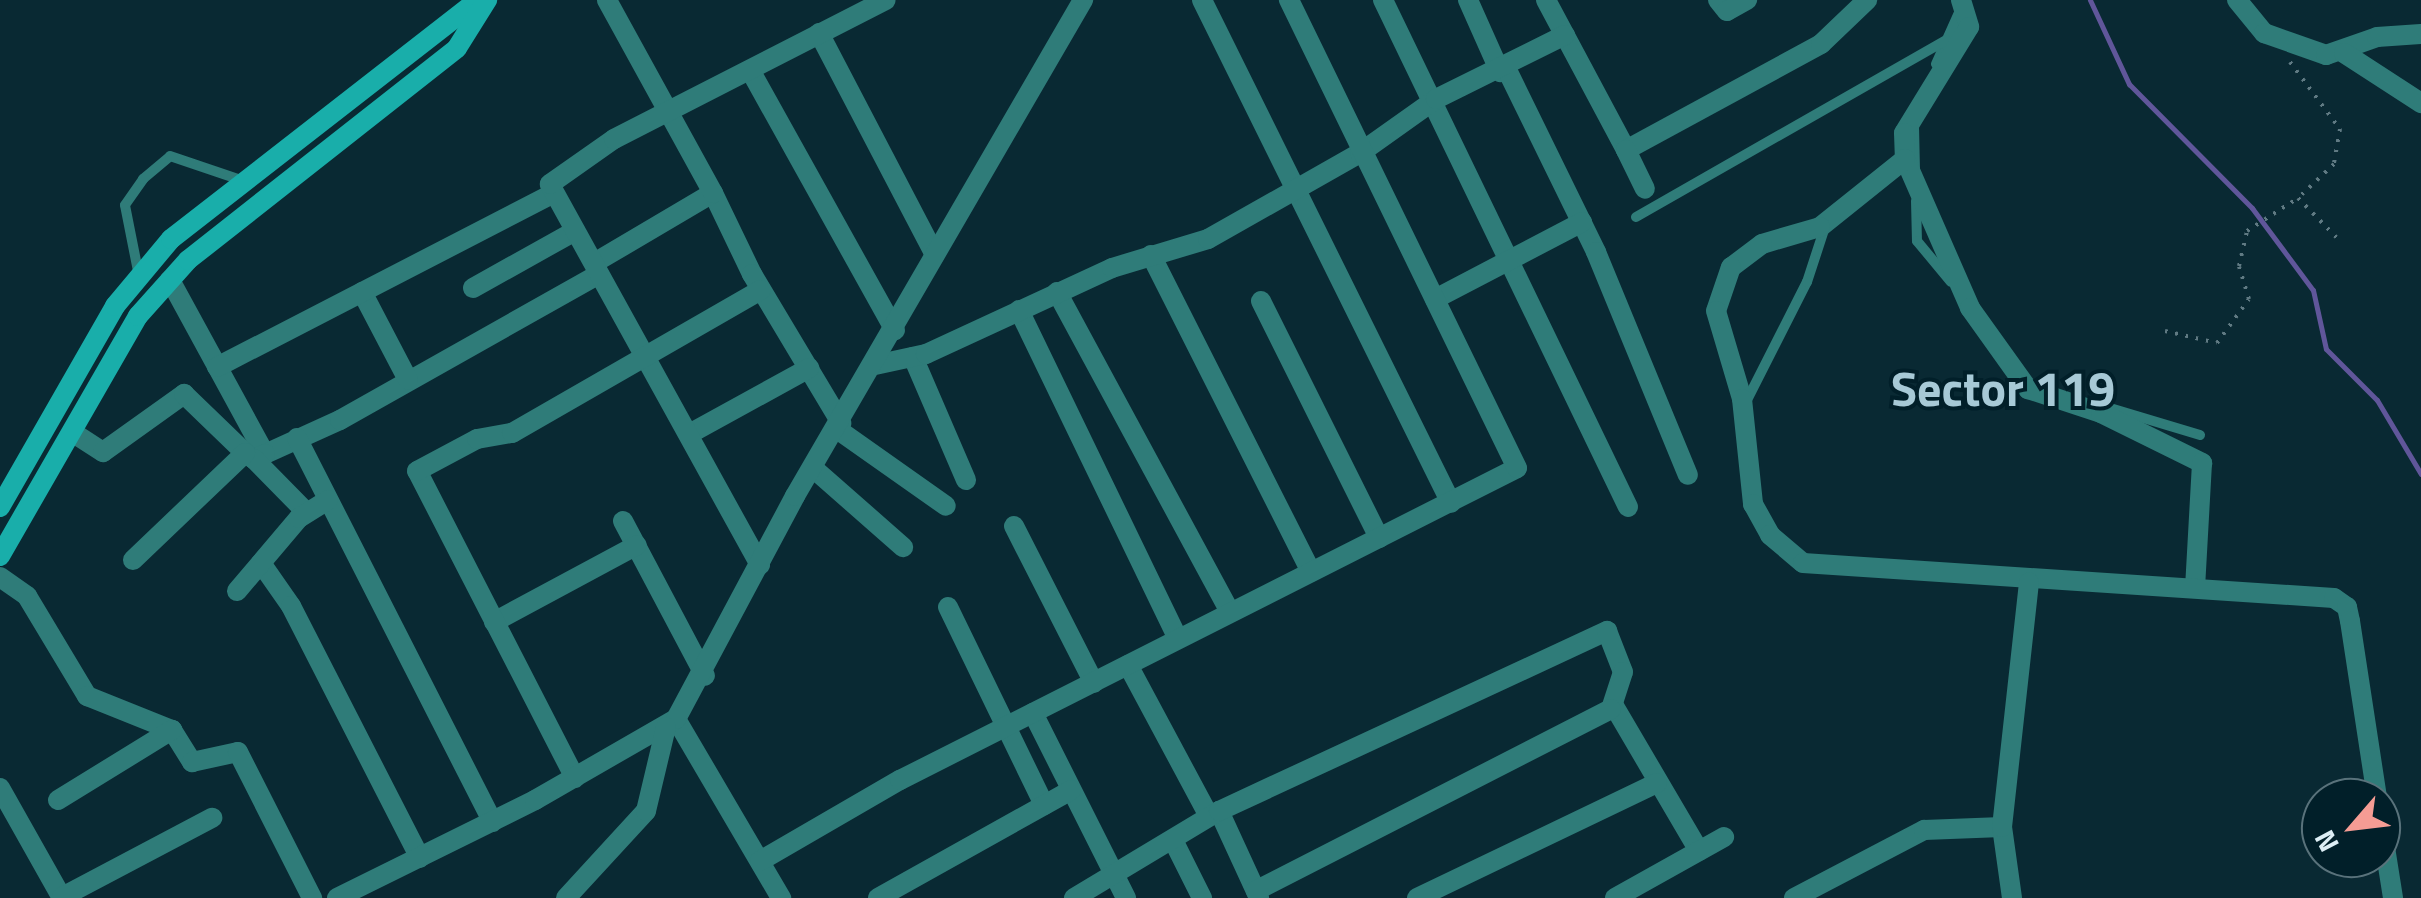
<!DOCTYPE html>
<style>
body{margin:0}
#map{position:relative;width:2421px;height:898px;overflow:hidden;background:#092933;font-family:"Titillium Web",sans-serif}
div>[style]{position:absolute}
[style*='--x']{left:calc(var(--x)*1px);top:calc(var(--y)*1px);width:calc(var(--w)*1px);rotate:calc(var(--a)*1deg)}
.stream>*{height:5px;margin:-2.5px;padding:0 2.5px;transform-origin:2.5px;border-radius:2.5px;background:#60569a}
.path>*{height:4px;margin-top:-2px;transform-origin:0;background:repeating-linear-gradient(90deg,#607a83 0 2.5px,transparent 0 10.5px)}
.lane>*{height:10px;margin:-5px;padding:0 5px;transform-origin:5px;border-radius:5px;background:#2f7c79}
.street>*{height:20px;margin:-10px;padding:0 10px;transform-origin:10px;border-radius:10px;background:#2f7c79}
.secondary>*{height:20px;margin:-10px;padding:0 10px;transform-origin:10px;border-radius:10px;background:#19aeaa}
span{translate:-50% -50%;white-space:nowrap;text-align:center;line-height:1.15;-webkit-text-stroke:8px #011f29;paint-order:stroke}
.district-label{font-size:48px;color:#a7c9d6;font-weight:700}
.north{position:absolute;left:2301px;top:778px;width:100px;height:100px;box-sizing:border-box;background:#011f29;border:2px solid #59727b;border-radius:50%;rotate:242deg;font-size:28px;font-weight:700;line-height:40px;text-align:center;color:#ddeef5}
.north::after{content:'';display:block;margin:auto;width:35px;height:45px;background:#f59c94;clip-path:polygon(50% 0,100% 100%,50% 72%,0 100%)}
</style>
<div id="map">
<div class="stream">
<i style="--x:2090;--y:0;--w:93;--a:65.1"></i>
<i style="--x:2129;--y:84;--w:175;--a:45.2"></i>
<i style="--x:2252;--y:208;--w:102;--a:53.4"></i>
<i style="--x:2313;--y:290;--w:60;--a:77.6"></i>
<i style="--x:2326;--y:349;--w:72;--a:45"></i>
<i style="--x:2377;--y:400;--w:86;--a:59.3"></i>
</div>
<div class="path">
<i style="--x:2290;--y:62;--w:84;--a:53.3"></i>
<i style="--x:2340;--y:129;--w:36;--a:100"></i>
<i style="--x:2334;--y:164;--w:50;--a:136.6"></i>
<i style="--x:2298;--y:198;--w:62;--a:45.7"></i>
<i style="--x:2165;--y:331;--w:53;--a:13"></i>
<i style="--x:2217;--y:343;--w:54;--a:-54"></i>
<i style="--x:2249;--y:299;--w:34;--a:-107"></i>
<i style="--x:2239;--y:266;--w:36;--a:-77"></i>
<i style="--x:2247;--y:231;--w:61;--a:-32.9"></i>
</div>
<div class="lane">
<i style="--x:1936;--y:64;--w:64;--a:-65.9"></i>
<i style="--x:1914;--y:126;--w:43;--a:88.7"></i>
<i style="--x:1916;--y:201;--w:40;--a:88.6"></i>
<i style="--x:1917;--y:241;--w:53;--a:50.3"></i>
<i style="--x:1636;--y:217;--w:357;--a:-29.7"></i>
<i style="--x:139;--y:276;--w:72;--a:-101.2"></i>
<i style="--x:125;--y:205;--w:32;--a:-55"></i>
<i style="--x:143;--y:179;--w:35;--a:-40"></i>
<i style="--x:170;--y:156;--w:78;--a:18.7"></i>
<i style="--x:1745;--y:404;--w:137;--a:-63.1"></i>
<i style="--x:1807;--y:282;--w:61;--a:-71.9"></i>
<i style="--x:2110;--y:408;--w:94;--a:16.7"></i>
</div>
<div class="street">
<i style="--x:1202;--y:0;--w:561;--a:63.66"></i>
<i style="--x:1383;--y:0;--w:563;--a:64.21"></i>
<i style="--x:1468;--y:0;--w:79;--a:66"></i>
<i style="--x:1546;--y:0;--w:170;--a:61.9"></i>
<i style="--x:1626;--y:150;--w:222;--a:-28.5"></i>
<i style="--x:1821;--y:44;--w:64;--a:-43.7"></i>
<i style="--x:1718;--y:0;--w:14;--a:51"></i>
<i style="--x:1727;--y:11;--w:23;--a:-29"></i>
<i style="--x:1961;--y:0;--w:28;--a:73"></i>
<i style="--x:1969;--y:27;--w:124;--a:121.5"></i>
<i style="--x:1904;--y:133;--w:26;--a:88"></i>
<i style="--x:1905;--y:159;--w:163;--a:66.4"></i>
<i style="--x:1970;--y:308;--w:100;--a:54.4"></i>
<i style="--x:2028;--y:389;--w:77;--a:18.2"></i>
<i style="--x:2101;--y:413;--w:113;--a:26.3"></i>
<i style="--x:2202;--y:463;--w:124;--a:93.2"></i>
<i style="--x:2237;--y:0;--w:43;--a:50.7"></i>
<i style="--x:2264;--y:33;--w:66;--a:19.5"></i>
<i style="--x:2326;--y:55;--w:54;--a:-19.4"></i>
<i style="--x:2377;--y:37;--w:44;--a:-3.9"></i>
<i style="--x:819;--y:33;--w:250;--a:62.4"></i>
<i style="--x:2344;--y:53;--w:92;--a:33"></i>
<i style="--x:1506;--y:68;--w:205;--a:63.9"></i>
<i style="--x:1596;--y:252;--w:241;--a:67.6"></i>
<i style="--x:750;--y:70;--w:298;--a:60.9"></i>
<i style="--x:1626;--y:150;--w:43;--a:64"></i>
<i style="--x:1905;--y:159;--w:109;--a:141.3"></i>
<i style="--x:1820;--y:227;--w:60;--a:163.7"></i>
<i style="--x:1762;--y:244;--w:39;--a:143"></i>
<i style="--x:1731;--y:267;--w:46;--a:108.8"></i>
<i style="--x:1716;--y:311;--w:92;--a:73.5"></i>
<i style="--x:1742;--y:399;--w:106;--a:84"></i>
<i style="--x:1753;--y:504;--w:35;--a:61"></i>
<i style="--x:1770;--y:535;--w:43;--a:40.3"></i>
<i style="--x:1803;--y:563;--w:532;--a:3.77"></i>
<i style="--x:2334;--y:598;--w:16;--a:35"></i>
<i style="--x:2347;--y:607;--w:14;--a:78"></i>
<i style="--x:2350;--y:621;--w:179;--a:81.3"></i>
<i style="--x:713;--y:193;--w:90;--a:64.3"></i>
<i style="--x:752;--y:274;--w:174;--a:59.1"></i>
<i style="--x:1151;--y:255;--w:355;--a:63.2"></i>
<i style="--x:594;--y:263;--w:138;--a:-30.5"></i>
<i style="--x:713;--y:193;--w:220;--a:-118.8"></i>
<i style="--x:170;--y:280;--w:198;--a:61.4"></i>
<i style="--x:265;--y:454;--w:82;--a:-24.4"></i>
<i style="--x:340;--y:420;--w:297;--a:-29.4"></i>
<i style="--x:473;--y:288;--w:117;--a:-29.2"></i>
<i style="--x:362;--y:292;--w:99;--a:62.4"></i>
<i style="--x:1057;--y:292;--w:364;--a:61.6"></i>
<i style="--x:1435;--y:299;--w:166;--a:-27.6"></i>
<i style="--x:1261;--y:301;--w:265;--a:63.5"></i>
<i style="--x:1019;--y:310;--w:365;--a:64.2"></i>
<i style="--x:913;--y:357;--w:134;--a:66.7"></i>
<i style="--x:875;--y:365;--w:52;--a:-12.2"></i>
<i style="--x:926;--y:354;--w:205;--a:-24.8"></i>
<i style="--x:1112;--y:268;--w:100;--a:-16.8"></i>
<i style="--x:1208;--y:239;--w:175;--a:-29.5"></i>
<i style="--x:1360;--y:153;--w:93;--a:-35.4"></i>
<i style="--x:1436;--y:99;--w:144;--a:-26.4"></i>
<i style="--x:217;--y:367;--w:379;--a:-27.3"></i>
<i style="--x:837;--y:429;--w:133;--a:35.2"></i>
<i style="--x:72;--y:432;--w:37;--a:33"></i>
<i style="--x:103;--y:452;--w:100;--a:-35.6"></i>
<i style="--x:184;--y:394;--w:85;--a:44"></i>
<i style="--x:245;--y:453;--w:11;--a:34"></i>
<i style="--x:254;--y:459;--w:12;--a:-24"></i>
<i style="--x:691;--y:433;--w:135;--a:-28.8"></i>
<i style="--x:297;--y:438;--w:431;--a:63"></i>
<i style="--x:254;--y:459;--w:74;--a:45.5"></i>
<i style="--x:813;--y:468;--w:120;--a:41.3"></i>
<i style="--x:623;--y:521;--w:175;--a:62.1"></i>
<i style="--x:1014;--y:526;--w:176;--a:63"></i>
<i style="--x:133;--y:560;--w:155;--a:-43.7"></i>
<i style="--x:261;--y:563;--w:52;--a:55.1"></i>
<i style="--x:291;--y:606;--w:283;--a:62.9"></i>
<i style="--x:760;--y:565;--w:435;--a:-118.9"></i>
<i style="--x:550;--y:184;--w:78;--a:-35.1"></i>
<i style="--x:614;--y:139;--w:305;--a:-27.1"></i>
<i style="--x:0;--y:577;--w:33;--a:35"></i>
<i style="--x:27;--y:596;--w:117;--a:59"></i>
<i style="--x:87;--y:696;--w:92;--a:21.8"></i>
<i style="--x:172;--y:730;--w:38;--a:58"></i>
<i style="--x:192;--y:762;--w:47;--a:-12.3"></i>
<i style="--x:238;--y:752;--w:164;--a:63.1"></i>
<i style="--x:237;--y:591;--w:96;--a:-49.7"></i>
<i style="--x:299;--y:518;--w:34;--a:-32"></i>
<i style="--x:948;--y:607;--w:220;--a:64.1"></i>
<i style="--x:494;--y:622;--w:162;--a:-28.3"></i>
<i style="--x:1128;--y:665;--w:171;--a:61.8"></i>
<i style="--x:1614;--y:706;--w:168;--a:59.6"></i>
<i style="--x:1033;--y:713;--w:207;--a:63.3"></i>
<i style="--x:676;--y:719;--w:208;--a:59.6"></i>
<i style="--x:575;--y:778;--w:345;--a:-117.2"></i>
<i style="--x:417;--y:471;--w:68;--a:-28.1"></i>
<i style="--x:477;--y:439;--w:36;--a:-10"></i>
<i style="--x:512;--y:433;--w:287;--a:-29.9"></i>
<i style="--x:0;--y:788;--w:126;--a:60.6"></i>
<i style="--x:58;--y:800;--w:134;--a:-31.6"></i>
<i style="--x:1219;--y:811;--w:96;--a:65.3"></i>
<i style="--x:2381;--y:822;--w:77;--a:81"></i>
<i style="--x:1173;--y:840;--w:65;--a:63.4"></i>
<i style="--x:760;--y:861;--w:162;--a:-30.1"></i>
<i style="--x:900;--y:780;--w:691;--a:-26.82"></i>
<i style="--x:1517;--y:468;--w:521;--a:-115.97"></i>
<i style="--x:62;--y:897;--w:170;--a:-27.8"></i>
<i style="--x:337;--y:898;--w:221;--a:-26.3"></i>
<i style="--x:535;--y:800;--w:163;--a:-29.9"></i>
<i style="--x:676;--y:719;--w:253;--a:-61.9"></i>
<i style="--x:795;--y:496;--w:574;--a:-59.86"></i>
<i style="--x:566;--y:898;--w:118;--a:-47.4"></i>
<i style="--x:646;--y:811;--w:86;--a:-76.6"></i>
<i style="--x:878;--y:898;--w:221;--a:-29.2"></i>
<i style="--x:1074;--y:898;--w:169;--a:-31"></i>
<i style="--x:1219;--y:811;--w:428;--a:-24.9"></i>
<i style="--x:1607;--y:631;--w:44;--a:68.7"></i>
<i style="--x:1623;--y:672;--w:39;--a:108"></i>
<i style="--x:1611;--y:709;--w:399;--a:152.9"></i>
<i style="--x:1417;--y:898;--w:266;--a:-25.6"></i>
<i style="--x:1615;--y:898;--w:125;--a:-29.2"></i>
<i style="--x:1794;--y:898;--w:147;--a:-27.6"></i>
<i style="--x:1924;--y:830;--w:78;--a:-2.2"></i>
<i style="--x:2012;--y:898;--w:72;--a:-98"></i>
<i style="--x:2002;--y:827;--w:246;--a:-83.7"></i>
</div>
<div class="secondary">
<i style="--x:0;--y:507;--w:232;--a:-60.2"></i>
<i style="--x:115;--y:306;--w:87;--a:-50.1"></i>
<i style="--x:171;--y:239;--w:389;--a:-37.9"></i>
<i style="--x:0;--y:556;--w:277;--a:-60.1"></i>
<i style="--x:138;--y:316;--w:75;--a:-48.2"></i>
<i style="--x:188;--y:260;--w:342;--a:-38.2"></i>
<i style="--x:457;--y:48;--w:57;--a:-58"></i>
</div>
<div class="district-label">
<span style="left:2003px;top:389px">Sector 119</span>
</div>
<div class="north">N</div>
</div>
